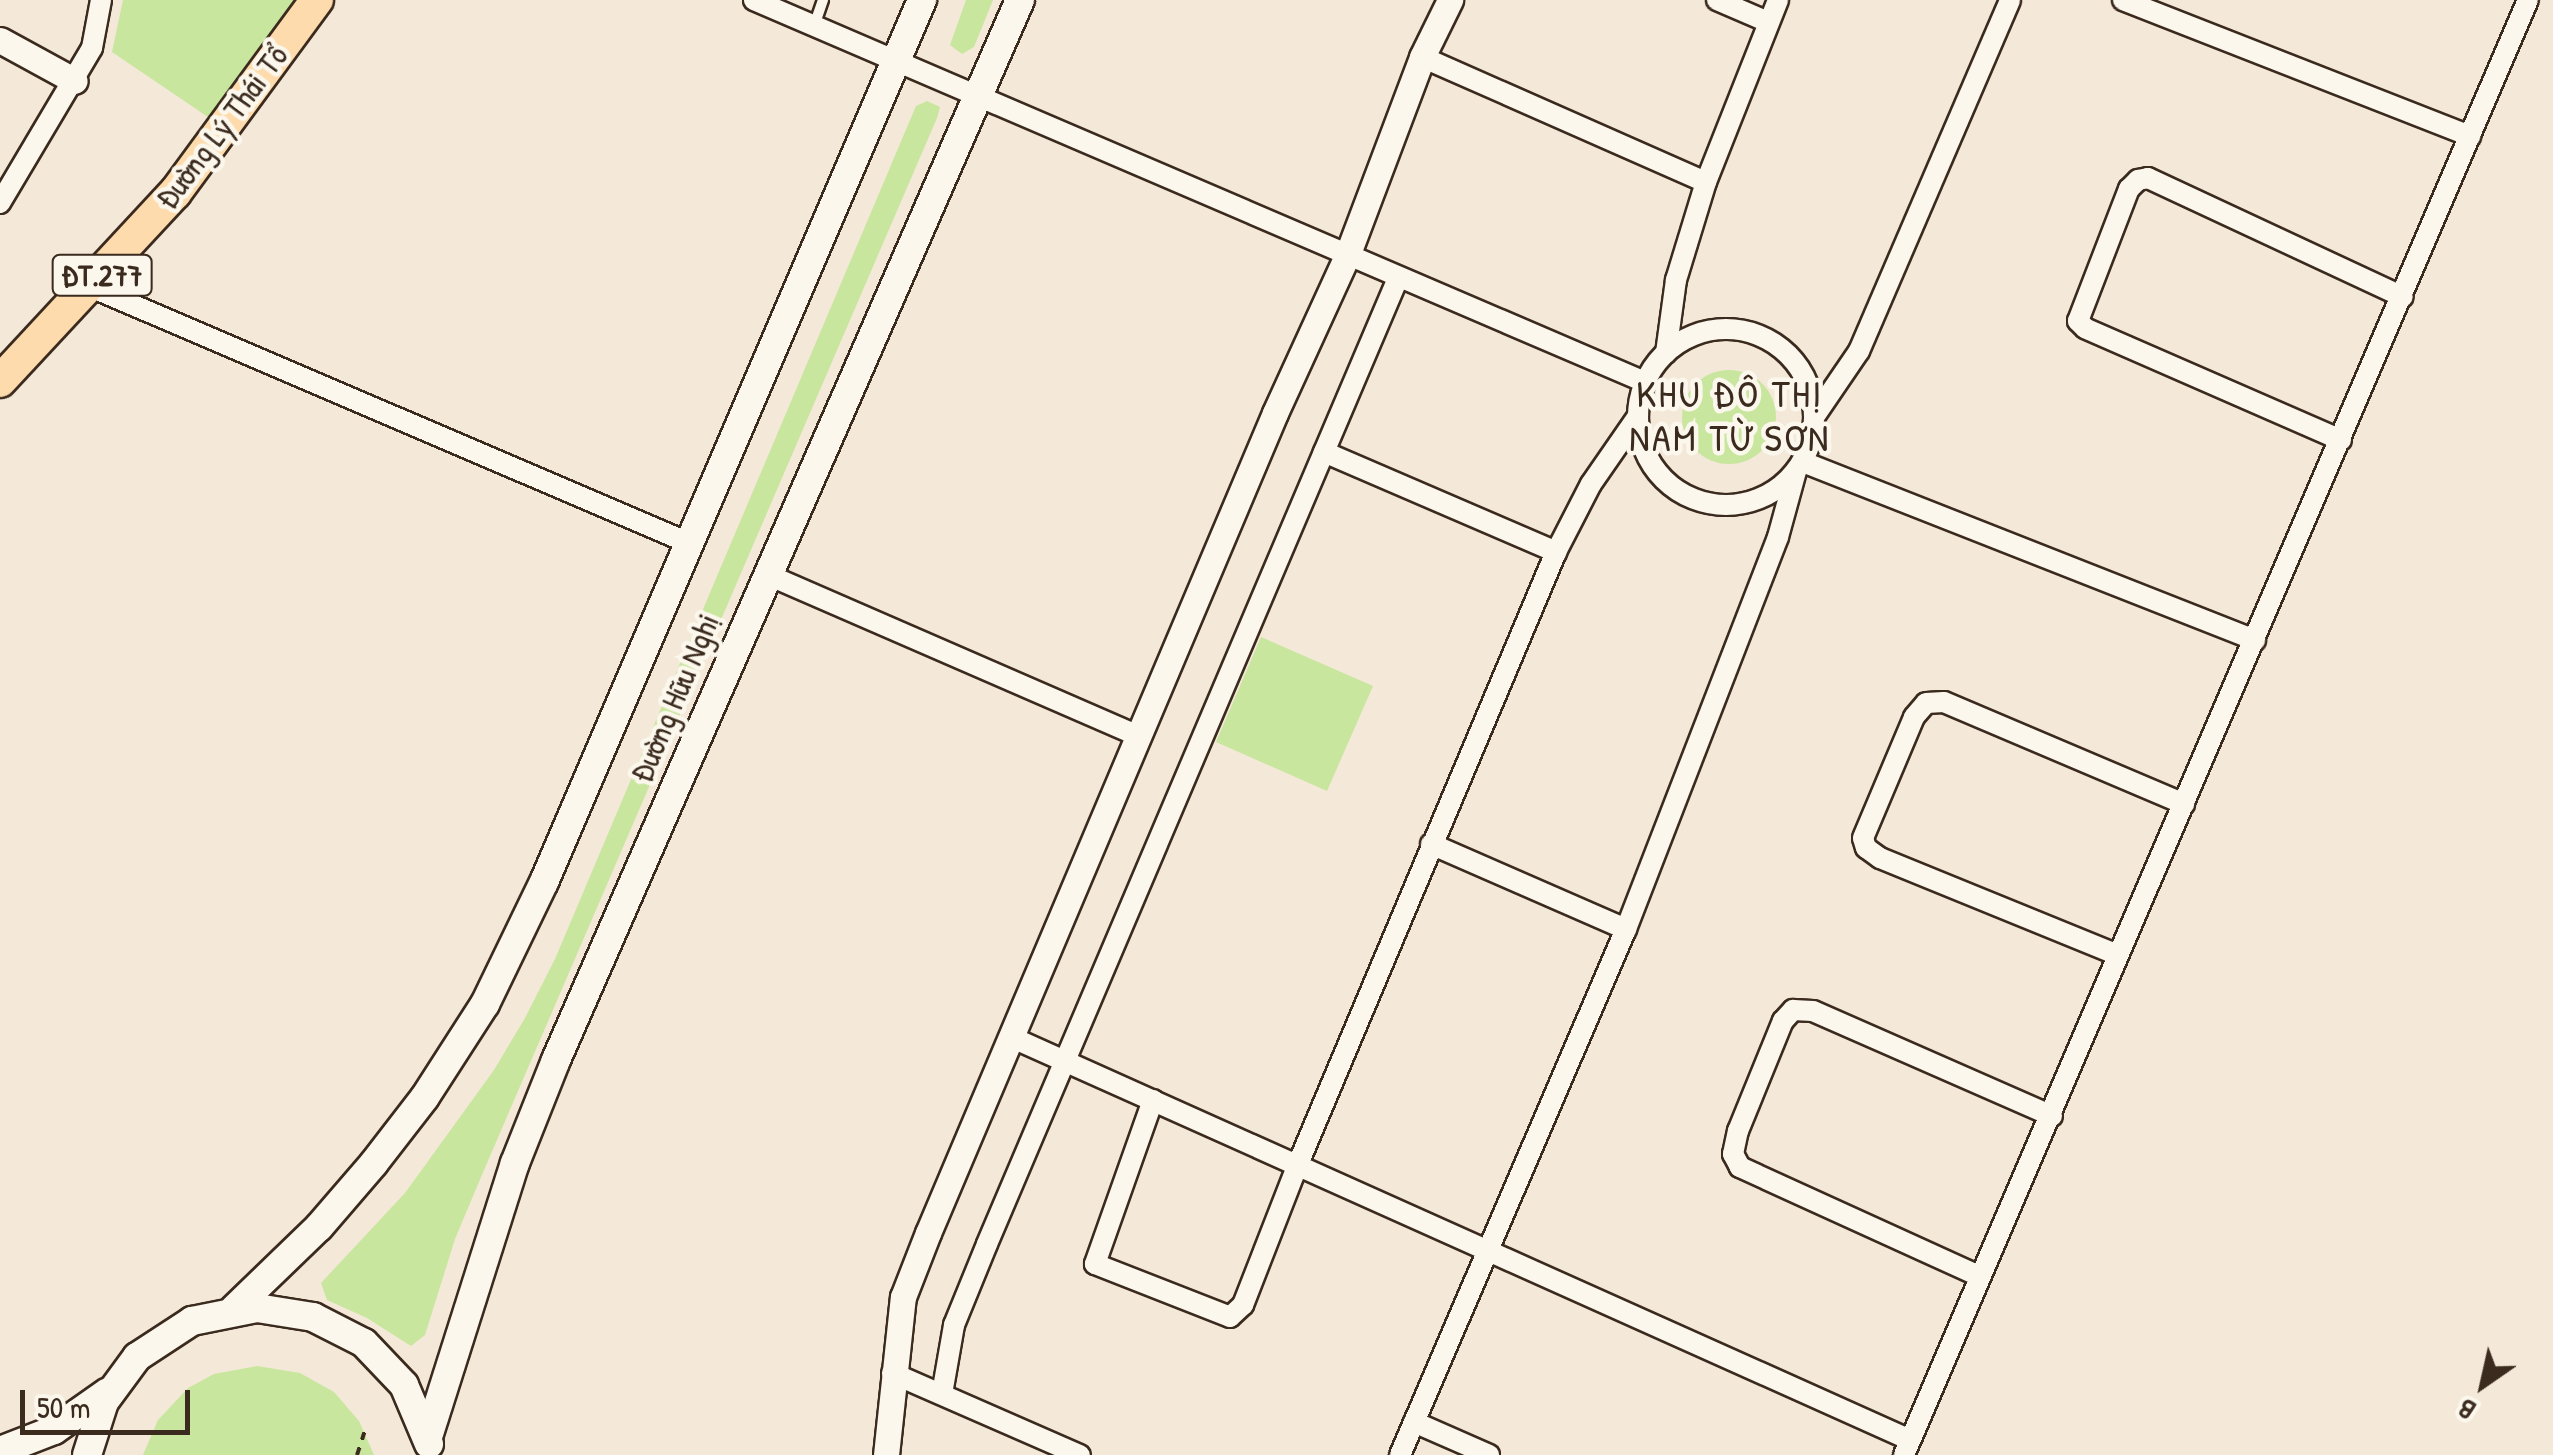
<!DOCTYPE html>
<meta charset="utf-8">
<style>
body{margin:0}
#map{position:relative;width:2553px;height:1455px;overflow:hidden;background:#f4e8d8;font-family:"Patrick Hand",sans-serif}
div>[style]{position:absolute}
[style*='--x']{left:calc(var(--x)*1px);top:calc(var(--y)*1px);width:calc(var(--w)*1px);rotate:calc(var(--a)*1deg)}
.green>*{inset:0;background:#c8e69e}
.round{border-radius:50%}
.path>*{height:4px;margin-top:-2px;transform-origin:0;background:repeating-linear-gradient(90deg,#3b2a1e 0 8px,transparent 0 16px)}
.roads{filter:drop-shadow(2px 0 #3b2a1e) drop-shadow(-2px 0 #3b2a1e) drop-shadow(0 2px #3b2a1e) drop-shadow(0 -2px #3b2a1e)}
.service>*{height:10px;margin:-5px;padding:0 5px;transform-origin:5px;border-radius:5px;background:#fbf7ec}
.minor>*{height:20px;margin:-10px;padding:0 10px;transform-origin:10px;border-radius:10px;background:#fbf7ec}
.minor>.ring{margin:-10px;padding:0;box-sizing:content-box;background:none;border:20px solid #fbf7ec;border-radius:50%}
.tertiary>*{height:25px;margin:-12.5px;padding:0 12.5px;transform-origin:12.5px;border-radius:12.5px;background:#fbf7ec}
.secondary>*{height:28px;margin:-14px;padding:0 14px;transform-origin:14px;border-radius:14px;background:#fbf7ec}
.primary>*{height:32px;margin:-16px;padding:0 16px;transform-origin:16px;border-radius:16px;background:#fedbac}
span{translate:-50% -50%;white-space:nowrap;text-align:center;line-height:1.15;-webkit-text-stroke:9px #fbf7ec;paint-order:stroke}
.shield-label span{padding:2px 8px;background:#fbf7ec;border:2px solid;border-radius:8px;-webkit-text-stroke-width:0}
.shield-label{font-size:30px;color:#3b2a1e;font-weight:700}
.street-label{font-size:32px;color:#3b2a1e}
.quarter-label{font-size:38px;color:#3b2a1e;letter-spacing:2.5px}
.north{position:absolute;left:2433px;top:1335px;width:100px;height:100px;-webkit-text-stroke:8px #fbf7ec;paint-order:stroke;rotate:214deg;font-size:28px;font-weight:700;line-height:40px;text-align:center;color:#3b2a1e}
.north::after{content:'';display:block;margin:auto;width:35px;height:45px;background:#3b2a1e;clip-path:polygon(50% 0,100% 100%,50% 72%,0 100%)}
.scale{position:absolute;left:20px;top:1390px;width:170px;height:45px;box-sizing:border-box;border:5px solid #3b2a1e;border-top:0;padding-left:12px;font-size:30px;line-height:35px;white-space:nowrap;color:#3b2a1e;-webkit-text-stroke:8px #fbf7ec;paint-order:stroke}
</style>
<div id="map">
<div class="green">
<i style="clip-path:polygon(123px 0,296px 0,208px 117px,112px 52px)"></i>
<i style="clip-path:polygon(966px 0,993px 0,974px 47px,962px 54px,950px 45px)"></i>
<i style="clip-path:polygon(927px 101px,940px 107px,937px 118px,481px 1177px,455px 1239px,425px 1335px,411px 1346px,367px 1318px,327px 1300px,321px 1283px,405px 1193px,494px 1070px,525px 1018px,555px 959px,916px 106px)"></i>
<i class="round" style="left:1682px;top:370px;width:94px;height:94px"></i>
<i style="clip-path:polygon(1261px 637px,1373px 686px,1327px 791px,1216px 742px)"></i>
<i style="clip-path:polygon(257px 1366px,300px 1373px,334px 1392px,359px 1421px,374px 1455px,143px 1455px,158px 1420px,188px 1388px,214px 1374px)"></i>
</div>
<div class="path">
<i style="--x:357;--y:1455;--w:29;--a:-72"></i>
</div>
<div class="roads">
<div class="service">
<i style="--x:814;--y:26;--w:28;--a:-71"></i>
</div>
<div class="minor">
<i style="--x:754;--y:0;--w:969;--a:23.21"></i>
<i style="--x:1717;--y:0;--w:56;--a:23.3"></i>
<i style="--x:2123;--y:0;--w:373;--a:21.4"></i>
<i style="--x:1422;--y:57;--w:310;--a:23.8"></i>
<i style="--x:0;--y:203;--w:180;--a:-59.3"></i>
<i style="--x:92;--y:48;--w:49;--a:-79.4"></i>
<i style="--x:91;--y:287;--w:650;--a:23.18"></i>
<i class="ring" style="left:1638px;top:329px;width:156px;height:156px"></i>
<i style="--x:1666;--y:353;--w:74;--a:-82.2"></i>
<i style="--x:1676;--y:280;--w:102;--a:-73"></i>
<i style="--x:1706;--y:182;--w:196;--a:-68.4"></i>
<i style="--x:1814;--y:417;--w:80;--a:-55.7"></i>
<i style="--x:1859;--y:351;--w:382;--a:-66.7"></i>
<i style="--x:2341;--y:440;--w:279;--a:-156.4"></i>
<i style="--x:2085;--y:328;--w:10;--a:-135"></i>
<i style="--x:2078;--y:321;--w:142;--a:-68.9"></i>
<i style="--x:2129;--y:189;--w:13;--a:-45"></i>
<i style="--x:2138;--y:180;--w:10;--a:-11"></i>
<i style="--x:2148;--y:178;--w:281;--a:25"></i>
<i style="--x:1324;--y:452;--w:253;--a:23.3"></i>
<i style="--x:1803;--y:462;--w:486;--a:21.5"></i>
<i style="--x:766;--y:574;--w:406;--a:23.5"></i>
<i style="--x:1431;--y:844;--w:213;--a:23.6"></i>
<i style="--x:2118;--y:955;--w:257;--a:-157.8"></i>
<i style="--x:1880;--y:858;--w:17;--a:-144"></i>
<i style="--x:1866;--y:848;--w:10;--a:-107"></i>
<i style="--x:1863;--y:838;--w:131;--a:-67.1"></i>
<i style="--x:1914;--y:717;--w:18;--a:-49"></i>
<i style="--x:1926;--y:703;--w:18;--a:-3"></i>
<i style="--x:1944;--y:702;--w:261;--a:23"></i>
<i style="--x:1013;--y:1038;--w:981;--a:24.13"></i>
<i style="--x:1153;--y:1100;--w:174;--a:109.5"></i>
<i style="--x:1095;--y:1264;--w:145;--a:21.4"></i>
<i style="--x:1230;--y:1317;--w:18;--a:-43"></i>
<i style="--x:1243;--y:1305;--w:151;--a:-68.7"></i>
<i style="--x:1298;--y:1164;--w:664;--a:-67.14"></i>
<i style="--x:1556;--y:552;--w:76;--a:-62.8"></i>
<i style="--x:1591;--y:484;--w:83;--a:-55.3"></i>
<i style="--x:1979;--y:1276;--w:263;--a:-155.5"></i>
<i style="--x:1740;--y:1167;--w:15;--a:-118"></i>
<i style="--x:1733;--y:1154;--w:24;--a:-78"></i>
<i style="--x:1738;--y:1131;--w:119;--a:-67.8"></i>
<i style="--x:1783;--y:1021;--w:15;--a:-48"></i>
<i style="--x:1793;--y:1010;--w:20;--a:3"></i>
<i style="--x:1813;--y:1011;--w:261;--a:23.7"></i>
<i style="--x:892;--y:1373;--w:205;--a:23.6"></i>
<i style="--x:942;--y:1394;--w:70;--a:-80.1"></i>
<i style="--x:954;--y:1325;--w:87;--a:-67.8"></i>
<i style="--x:987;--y:1244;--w:1050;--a:-66.95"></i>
<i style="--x:1414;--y:1422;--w:82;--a:23.7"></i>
<i style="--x:1400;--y:1455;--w:572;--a:-66.75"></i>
<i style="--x:1626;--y:929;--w:420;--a:-68.8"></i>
<i style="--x:1778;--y:537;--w:68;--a:-74.7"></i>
<i style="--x:1904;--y:1455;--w:1583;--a:-66.79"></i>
</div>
<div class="tertiary">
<i style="--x:0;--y:40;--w:85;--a:28.7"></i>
<i style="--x:886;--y:1455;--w:159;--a:-83.9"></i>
<i style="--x:903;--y:1297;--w:69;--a:-68.7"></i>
<i style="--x:928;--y:1233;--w:890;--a:-67.06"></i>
<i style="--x:1275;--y:413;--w:173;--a:-65.4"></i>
<i style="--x:1347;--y:256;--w:213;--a:-69.3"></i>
<i style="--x:1422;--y:57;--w:64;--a:-63.8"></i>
</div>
<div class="secondary">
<i style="--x:234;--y:1309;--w:118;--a:-44"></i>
<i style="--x:319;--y:1227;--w:84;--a:-49.3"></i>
<i style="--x:374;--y:1163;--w:83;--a:-52.3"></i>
<i style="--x:425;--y:1097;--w:111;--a:-57.2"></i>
<i style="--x:485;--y:1004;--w:136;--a:-64.2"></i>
<i style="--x:544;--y:882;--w:960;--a:-66.8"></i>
<i style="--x:428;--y:1437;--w:287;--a:-72.4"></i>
<i style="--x:515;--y:1163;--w:111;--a:-68.3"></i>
<i style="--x:556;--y:1060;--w:1157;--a:-66.36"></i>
<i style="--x:0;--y:1451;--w:58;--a:-21.3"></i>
<i style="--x:54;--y:1430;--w:66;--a:-35.1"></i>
<i style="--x:87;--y:1455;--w:56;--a:-72.2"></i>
<i style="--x:104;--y:1402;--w:56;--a:-53.7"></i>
<i style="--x:137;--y:1357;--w:66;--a:-33.2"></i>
<i style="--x:192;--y:1321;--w:66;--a:-11.3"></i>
<i style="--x:257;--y:1308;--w:57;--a:9.1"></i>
<i style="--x:313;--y:1317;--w:57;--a:27"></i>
<i style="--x:364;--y:1343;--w:58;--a:46.4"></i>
<i style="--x:404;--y:1385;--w:64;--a:67"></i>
</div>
<div class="primary">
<i style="--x:0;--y:381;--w:257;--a:-47.1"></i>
<i style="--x:175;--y:193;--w:240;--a:-53.7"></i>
</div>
</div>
<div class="shield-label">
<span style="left:102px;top:275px">ĐT.277</span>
</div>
<div class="street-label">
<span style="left:222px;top:127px;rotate:-53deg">Đường Lý Thái Tổ</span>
<span style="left:675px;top:698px;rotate:-67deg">Đường Hữu Nghị</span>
</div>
<div class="quarter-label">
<span style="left:1730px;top:416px">KHU ĐÔ THỊ<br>NAM TỪ SƠN</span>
</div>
<div class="north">B</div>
<div class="scale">50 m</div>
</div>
